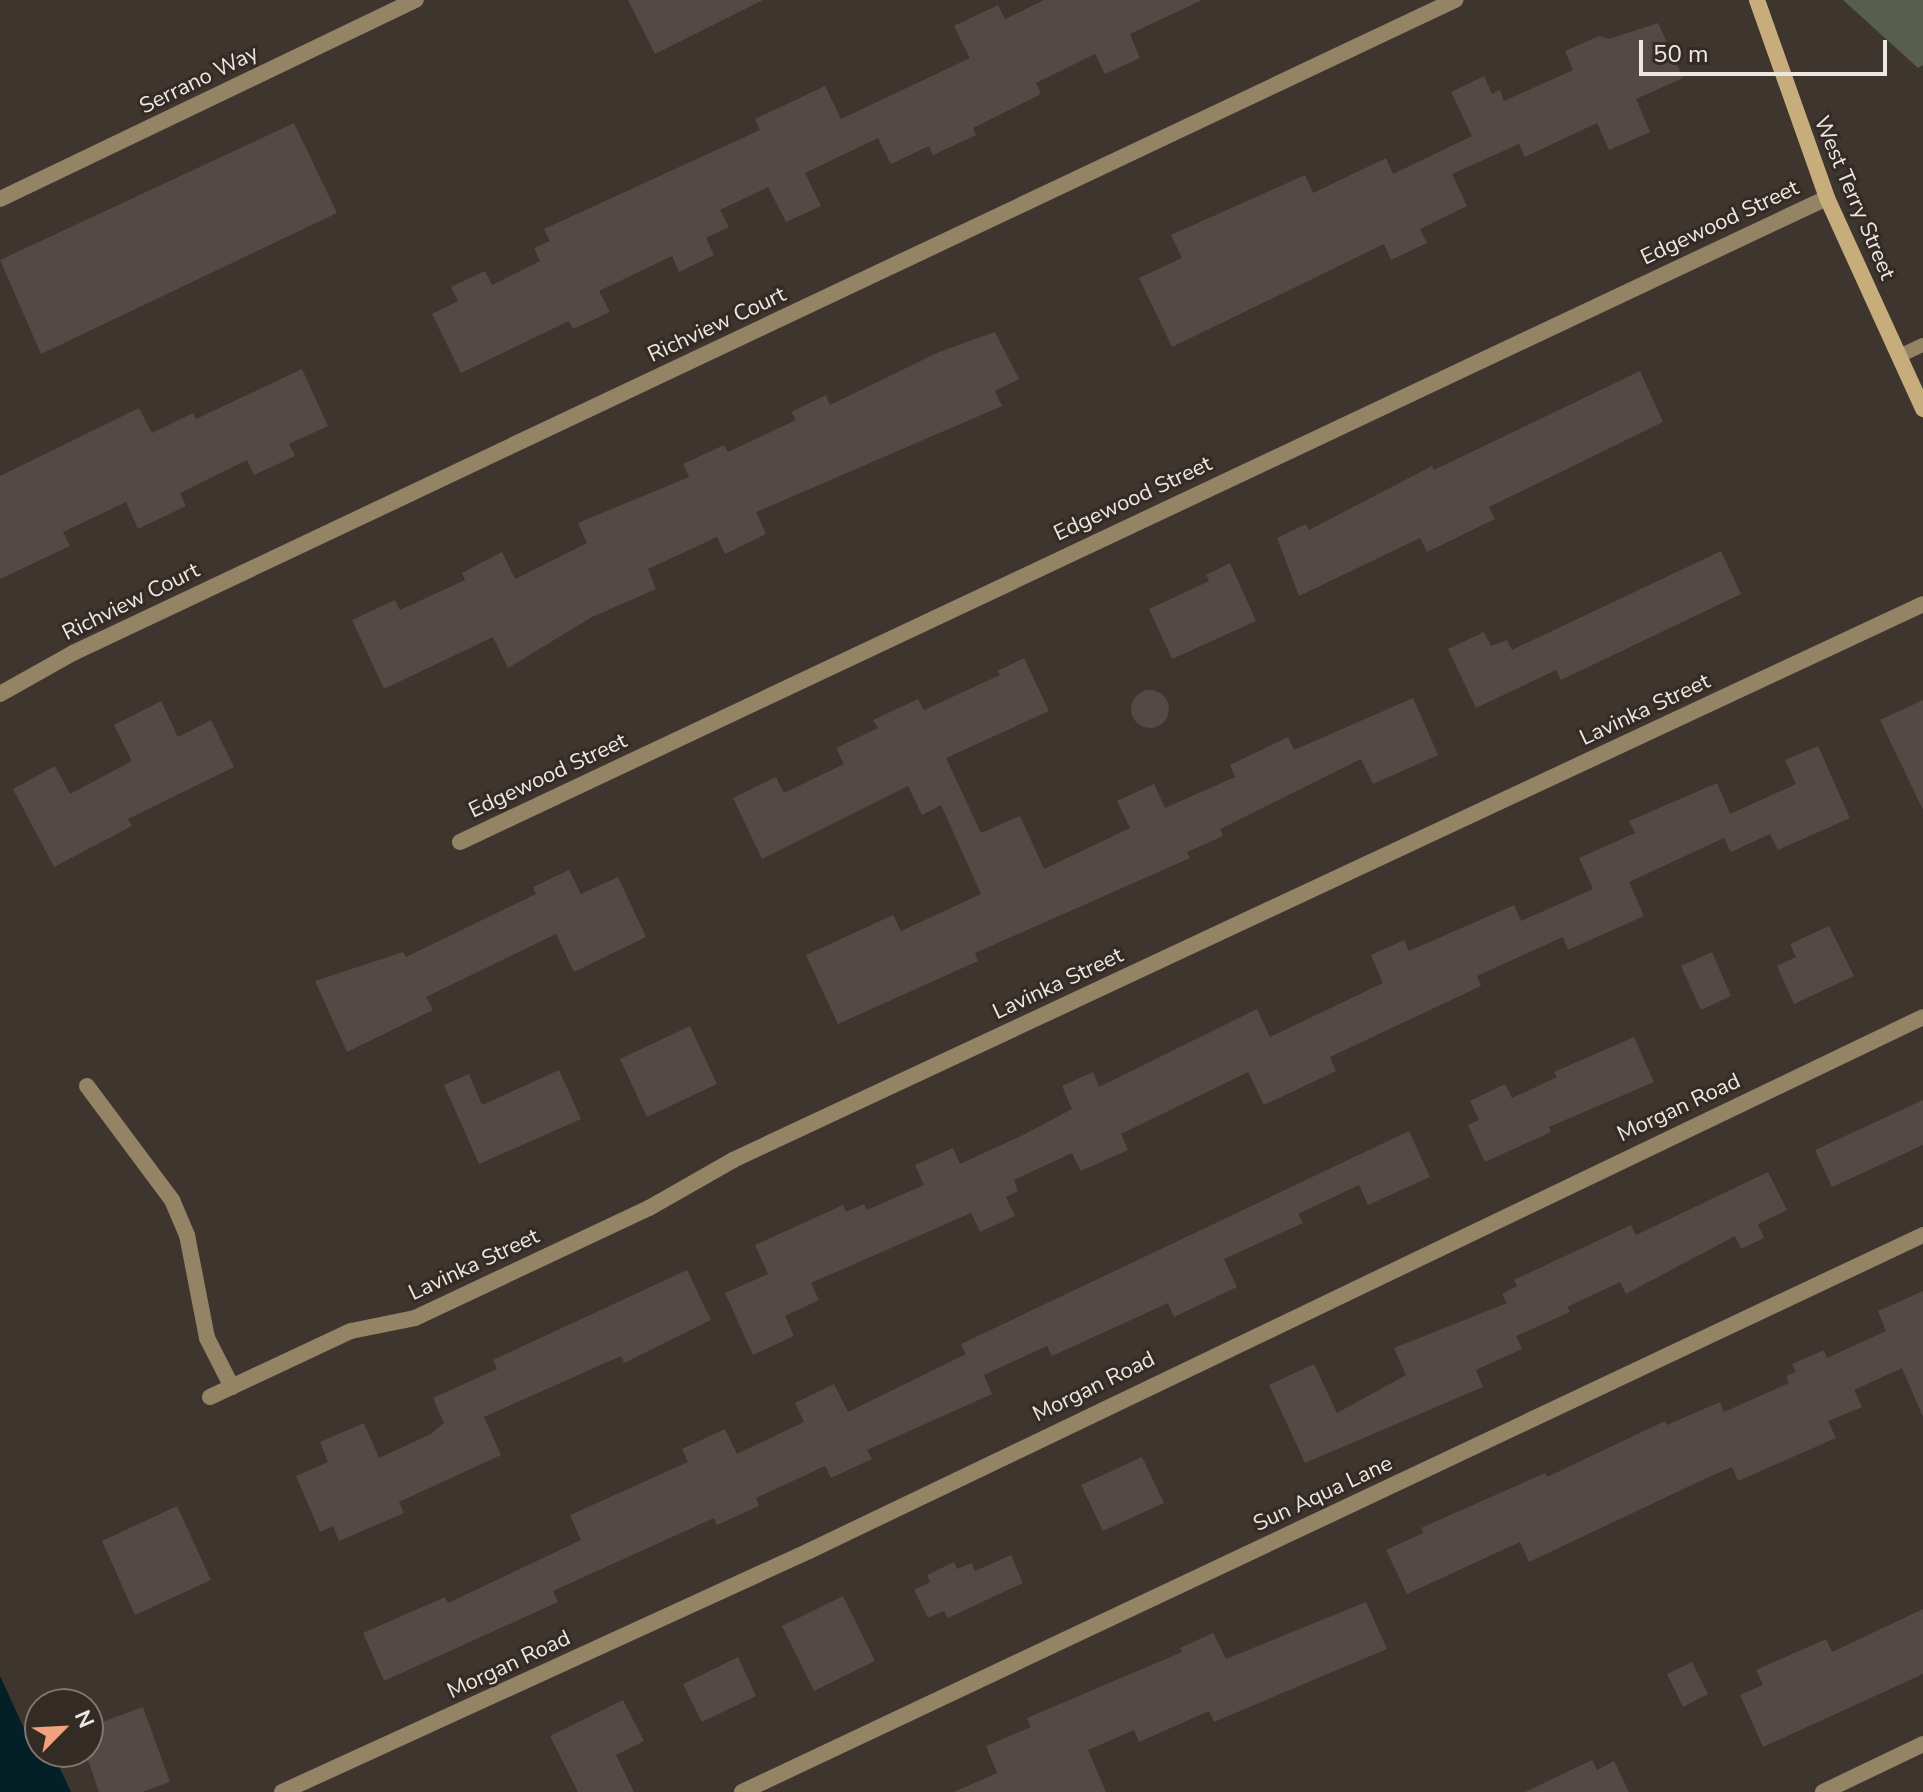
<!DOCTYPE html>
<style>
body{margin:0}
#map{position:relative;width:1923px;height:1792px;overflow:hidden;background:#3e352f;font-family:"Nunito Sans",sans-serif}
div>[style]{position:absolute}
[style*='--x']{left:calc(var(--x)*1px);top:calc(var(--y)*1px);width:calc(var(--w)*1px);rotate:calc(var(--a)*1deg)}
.green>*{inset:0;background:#575f4c}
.water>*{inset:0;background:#032027}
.building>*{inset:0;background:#544944}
.round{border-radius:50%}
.lane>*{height:14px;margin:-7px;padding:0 7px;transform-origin:7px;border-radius:7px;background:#948365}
.street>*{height:16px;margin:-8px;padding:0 8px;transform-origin:8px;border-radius:8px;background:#948365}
.secondary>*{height:16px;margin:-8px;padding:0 8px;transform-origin:8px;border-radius:8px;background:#c8ad7c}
span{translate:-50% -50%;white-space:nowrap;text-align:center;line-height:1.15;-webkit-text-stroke:6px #342b25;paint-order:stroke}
.street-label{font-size:22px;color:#ede7e3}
.north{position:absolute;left:24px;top:1688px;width:80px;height:80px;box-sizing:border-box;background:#342b25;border:2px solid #7e7671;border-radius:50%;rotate:66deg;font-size:22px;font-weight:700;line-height:32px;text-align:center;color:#ede7e3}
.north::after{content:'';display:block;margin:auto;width:28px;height:36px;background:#f1a17d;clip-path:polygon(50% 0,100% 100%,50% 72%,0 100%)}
.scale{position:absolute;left:1639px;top:40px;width:248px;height:36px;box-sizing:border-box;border:4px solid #ede7e3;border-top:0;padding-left:10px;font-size:24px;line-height:28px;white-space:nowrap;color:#ede7e3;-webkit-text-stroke:6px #342b25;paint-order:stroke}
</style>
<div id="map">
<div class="green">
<i style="clip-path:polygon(1843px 0,1923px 0,1923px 65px,1918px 68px)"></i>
</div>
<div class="water">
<i style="clip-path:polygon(0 1676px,23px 1726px,40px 1752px,58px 1764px,71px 1792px,0 1792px)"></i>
</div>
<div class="building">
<i style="clip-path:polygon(628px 0,763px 0,655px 54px)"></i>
<i style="clip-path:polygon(1044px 0,1202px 0,1130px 34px,1140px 58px,1105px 74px,1095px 54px,1036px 83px,1041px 94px,973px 128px,976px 135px,933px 155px,929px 146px,891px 164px,878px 138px,805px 173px,821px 206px,786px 222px,768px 187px,720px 210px,729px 227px,706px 238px,714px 255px,679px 272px,672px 256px,599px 291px,610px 312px,573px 329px,569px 321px,461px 373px,432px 314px,458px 301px,451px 287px,485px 271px,492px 285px,540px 261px,534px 248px,550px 241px,544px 229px,760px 130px,755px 119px,825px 86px,841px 119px,970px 58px,954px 26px,998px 5px,1005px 19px)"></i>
<i style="clip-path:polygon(1658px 23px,1683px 78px,1636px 99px,1650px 132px,1609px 150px,1597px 123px,1525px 157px,1519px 144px,1452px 174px,1467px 206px,1420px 229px,1427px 243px,1391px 260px,1384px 244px,1172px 347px,1139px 278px,1182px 258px,1171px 235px,1305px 175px,1313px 193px,1386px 158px,1393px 174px,1472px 136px,1451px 92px,1484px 76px,1492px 94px,1500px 90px,1504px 101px,1573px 70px,1565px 51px,1599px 36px,1609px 39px)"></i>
<i style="clip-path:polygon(294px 123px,337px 213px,41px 354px,0 260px)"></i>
<i style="clip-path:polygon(995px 332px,1019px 379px,995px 391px,1002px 406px,756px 512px,766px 534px,725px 554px,717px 537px,648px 569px,656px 589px,592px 617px,508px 668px,493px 637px,384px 689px,352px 620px,395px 600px,400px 610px,465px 580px,462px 573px,502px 552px,515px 579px,587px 543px,578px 523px,689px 477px,683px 464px,724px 445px,728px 452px,796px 420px,791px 412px,826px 395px,830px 405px,939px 352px)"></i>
<i style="clip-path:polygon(302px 369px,328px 426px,289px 444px,295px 456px,254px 475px,247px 460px,180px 493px,186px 506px,138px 529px,126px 502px,63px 532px,70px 546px,0 579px,0 476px,139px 408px,152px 433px,193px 413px,196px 419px)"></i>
<i style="clip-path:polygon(1640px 371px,1663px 422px,1489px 507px,1495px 519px,1427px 552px,1420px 538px,1299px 596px,1277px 538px,1306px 524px,1309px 530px,1432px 466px,1434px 470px)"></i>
<i style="clip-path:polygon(1721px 551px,1741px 594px,1561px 680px,1556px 670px,1476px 708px,1448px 649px,1484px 632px,1491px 646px,1507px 640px,1512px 650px)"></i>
<i style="clip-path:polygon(1230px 563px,1256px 621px,1172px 659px,1149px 609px,1209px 581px,1206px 575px)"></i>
<i style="clip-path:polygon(1024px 658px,1049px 711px,946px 758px,981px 833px,1020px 816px,1044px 869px,1130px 828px,1117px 801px,1154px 784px,1165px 808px,1235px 777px,1230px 765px,1288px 737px,1294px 750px,1413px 698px,1438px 755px,1373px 784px,1361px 759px,1220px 829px,1223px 836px,1187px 852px,1190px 858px,975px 953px,978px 961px,838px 1024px,806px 955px,893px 915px,901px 931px,981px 894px,941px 805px,922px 815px,908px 786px,762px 859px,733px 798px,776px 777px,784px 793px,844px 764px,836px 748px,878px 728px,873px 720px,918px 699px,924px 710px,1000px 675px,997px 671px)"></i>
<i class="round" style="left:1131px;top:690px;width:38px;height:38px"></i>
<i style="clip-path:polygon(1923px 700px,1923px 810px,1880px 720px)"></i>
<i style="clip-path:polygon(161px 701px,178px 737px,211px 720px,234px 767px,128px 819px,132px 826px,54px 867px,13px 789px,55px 766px,70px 794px,132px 761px,114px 725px)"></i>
<i style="clip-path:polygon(1818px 746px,1850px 818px,1778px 850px,1770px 834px,1731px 852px,1724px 838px,1629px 882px,1644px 916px,1568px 950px,1563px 937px,1477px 976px,1481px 986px,1330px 1057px,1336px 1071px,1264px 1105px,1248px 1072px,1121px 1134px,1128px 1150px,1081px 1171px,1072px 1153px,1014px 1180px,1018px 1191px,1006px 1197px,1015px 1216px,980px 1232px,971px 1213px,811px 1283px,819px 1300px,785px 1316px,794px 1336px,753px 1355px,725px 1293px,768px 1274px,755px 1245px,843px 1205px,846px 1212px,864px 1204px,867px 1210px,924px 1185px,915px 1165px,953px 1148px,960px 1164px,1023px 1135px,1072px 1109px,1062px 1086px,1093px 1072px,1099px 1087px,1257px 1009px,1270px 1037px,1383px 983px,1371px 955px,1404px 940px,1409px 951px,1514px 905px,1521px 921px,1593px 889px,1579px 858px,1635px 833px,1629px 821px,1717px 783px,1730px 814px,1796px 784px,1785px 760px)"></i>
<i style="clip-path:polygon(569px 870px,581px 894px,618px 877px,646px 937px,574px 972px,556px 934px,426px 997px,433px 1010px,347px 1052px,315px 981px,403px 952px,406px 957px,536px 894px,533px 887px)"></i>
<i style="clip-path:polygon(1829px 926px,1854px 976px,1794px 1004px,1777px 966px,1796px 957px,1790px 944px)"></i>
<i style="clip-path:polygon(1712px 952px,1731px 996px,1701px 1010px,1681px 966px)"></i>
<i style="clip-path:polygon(690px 1026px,717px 1084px,647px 1117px,620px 1059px)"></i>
<i style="clip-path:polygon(1634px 1037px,1654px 1082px,1549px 1127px,1551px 1132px,1485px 1162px,1468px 1125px,1479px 1120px,1470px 1101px,1505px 1084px,1512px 1098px,1557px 1077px,1554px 1072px)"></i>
<i style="clip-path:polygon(559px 1070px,581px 1119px,479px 1164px,444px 1085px,469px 1074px,482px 1105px)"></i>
<i style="clip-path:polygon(1923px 1100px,1923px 1145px,1832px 1187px,1815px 1150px)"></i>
<i style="clip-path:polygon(1409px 1131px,1430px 1177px,1368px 1205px,1359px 1185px,1298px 1214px,1303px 1223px,1224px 1259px,1237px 1287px,1174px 1317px,1168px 1303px,1052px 1356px,1047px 1346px,984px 1375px,992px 1394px,867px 1450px,872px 1459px,831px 1478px,825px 1466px,756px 1498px,759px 1506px,717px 1525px,714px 1518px,553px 1591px,558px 1602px,384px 1681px,363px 1633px,445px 1597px,448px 1603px,581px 1540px,570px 1515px,688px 1462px,682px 1449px,725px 1429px,737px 1454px,804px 1422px,795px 1403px,834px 1384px,848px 1412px,966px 1354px,961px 1344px)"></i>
<i style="clip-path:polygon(1768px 1172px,1787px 1210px,1758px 1224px,1764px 1238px,1741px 1249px,1735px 1236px,1626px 1294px,1620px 1282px,1567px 1307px,1570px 1312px,1516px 1336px,1522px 1349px,1476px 1370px,1483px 1387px,1305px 1463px,1269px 1385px,1314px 1364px,1337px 1413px,1406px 1375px,1394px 1348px,1507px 1303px,1502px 1294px,1517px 1286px,1514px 1280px,1631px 1225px,1636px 1235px)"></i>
<i style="clip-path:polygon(687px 1270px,711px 1320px,624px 1363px,621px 1356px,484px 1417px,501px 1455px,399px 1502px,404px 1513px,339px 1541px,333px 1526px,320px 1532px,296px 1476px,328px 1462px,320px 1442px,364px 1423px,379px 1458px,431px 1434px,444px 1423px,433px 1398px,497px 1369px,493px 1360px)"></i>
<i style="clip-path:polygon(1923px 1291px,1923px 1417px,1902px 1368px,1854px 1390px,1862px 1407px,1828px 1421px,1836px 1438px,1738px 1481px,1732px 1467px,1713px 1475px,1529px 1562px,1520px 1542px,1407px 1594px,1386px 1550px,1423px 1533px,1421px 1528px,1545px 1473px,1547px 1477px,1665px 1421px,1667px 1425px,1720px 1402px,1724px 1412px,1789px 1383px,1786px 1376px,1796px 1372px,1792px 1364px,1824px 1350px,1827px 1358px,1886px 1331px,1878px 1311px)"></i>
<i style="clip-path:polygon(1142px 1457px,1164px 1503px,1103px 1531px,1081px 1485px)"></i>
<i style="clip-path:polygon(177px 1506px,211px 1580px,135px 1615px,102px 1541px)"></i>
<i style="clip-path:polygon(1011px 1555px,1023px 1583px,948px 1618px,944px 1611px,928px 1618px,914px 1590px,930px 1582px,927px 1575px,954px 1562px,957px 1569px,972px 1563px,975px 1571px)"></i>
<i style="clip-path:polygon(843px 1596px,875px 1661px,814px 1691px,782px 1626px)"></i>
<i style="clip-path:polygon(1366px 1602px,1387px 1649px,1214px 1722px,1209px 1711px,1139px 1742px,1134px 1730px,1088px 1750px,1106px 1792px,954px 1792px,997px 1773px,986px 1746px,1031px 1727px,1027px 1718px,1182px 1652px,1180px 1648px,1213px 1633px,1226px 1659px)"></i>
<i style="clip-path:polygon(1923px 1609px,1923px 1674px,1763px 1747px,1740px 1695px,1763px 1685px,1756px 1670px,1826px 1639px,1832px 1652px)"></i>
<i style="clip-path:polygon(738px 1657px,756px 1696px,702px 1722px,683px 1684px)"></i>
<i style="clip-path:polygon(1692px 1662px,1708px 1694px,1683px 1707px,1667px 1674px)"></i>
<i style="clip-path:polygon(623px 1700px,644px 1741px,616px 1755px,634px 1792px,578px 1792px,550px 1736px)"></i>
<i style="clip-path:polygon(143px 1707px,170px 1782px,142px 1792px,99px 1792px,88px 1760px,88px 1727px)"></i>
<i style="clip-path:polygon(1592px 1760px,1597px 1770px,1614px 1761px,1629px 1792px,1525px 1792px)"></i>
</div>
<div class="lane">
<i style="--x:1899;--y:356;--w:26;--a:-25"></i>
</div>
<div class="street">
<i style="--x:0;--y:199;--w:461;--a:-25.6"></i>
<i style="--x:0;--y:694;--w:84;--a:-29.3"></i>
<i style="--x:73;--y:653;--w:1529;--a:-25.29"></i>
<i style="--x:460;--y:842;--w:1511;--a:-25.23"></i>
<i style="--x:87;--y:1086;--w:142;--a:53.3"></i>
<i style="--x:172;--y:1200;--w:38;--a:67"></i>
<i style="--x:187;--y:1235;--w:105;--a:79"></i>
<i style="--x:207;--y:1338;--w:55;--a:63"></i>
<i style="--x:210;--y:1397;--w:156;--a:-25.1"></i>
<i style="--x:351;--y:1331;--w:65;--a:-11.5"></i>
<i style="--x:415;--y:1318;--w:259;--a:-25.2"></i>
<i style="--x:649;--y:1208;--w:97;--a:-29.7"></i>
<i style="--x:733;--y:1160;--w:1313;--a:-25.04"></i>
<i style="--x:282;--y:1792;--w:579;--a:-24.57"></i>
<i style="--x:809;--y:1551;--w:1235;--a:-25.61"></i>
<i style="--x:742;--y:1792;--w:1306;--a:-25.25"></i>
<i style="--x:1823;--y:1792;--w:111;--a:-25.6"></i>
</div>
<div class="secondary">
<i style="--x:1757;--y:0;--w:210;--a:70.5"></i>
<i style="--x:1827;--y:198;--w:232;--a:65.5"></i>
</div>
<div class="street-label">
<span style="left:199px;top:80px;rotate:-26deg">Serrano Way</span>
<span style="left:1854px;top:198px;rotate:67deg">West Terry Street</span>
<span style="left:1720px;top:223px;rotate:-25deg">Edgewood Street</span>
<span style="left:717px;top:325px;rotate:-25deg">Richview Court</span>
<span style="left:1133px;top:499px;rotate:-25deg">Edgewood Street</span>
<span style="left:131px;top:602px;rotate:-26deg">Richview Court</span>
<span style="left:1645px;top:710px;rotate:-25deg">Lavinka Street</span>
<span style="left:548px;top:776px;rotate:-25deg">Edgewood Street</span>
<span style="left:1058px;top:984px;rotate:-25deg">Lavinka Street</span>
<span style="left:1679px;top:1108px;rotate:-25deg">Morgan Road</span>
<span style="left:474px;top:1265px;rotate:-25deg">Lavinka Street</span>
<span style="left:1094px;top:1387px;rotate:-26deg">Morgan Road</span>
<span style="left:1323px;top:1494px;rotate:-25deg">Sun Aqua Lane</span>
<span style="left:509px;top:1665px;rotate:-25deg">Morgan Road</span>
</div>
<div class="north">N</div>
<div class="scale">50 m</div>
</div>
